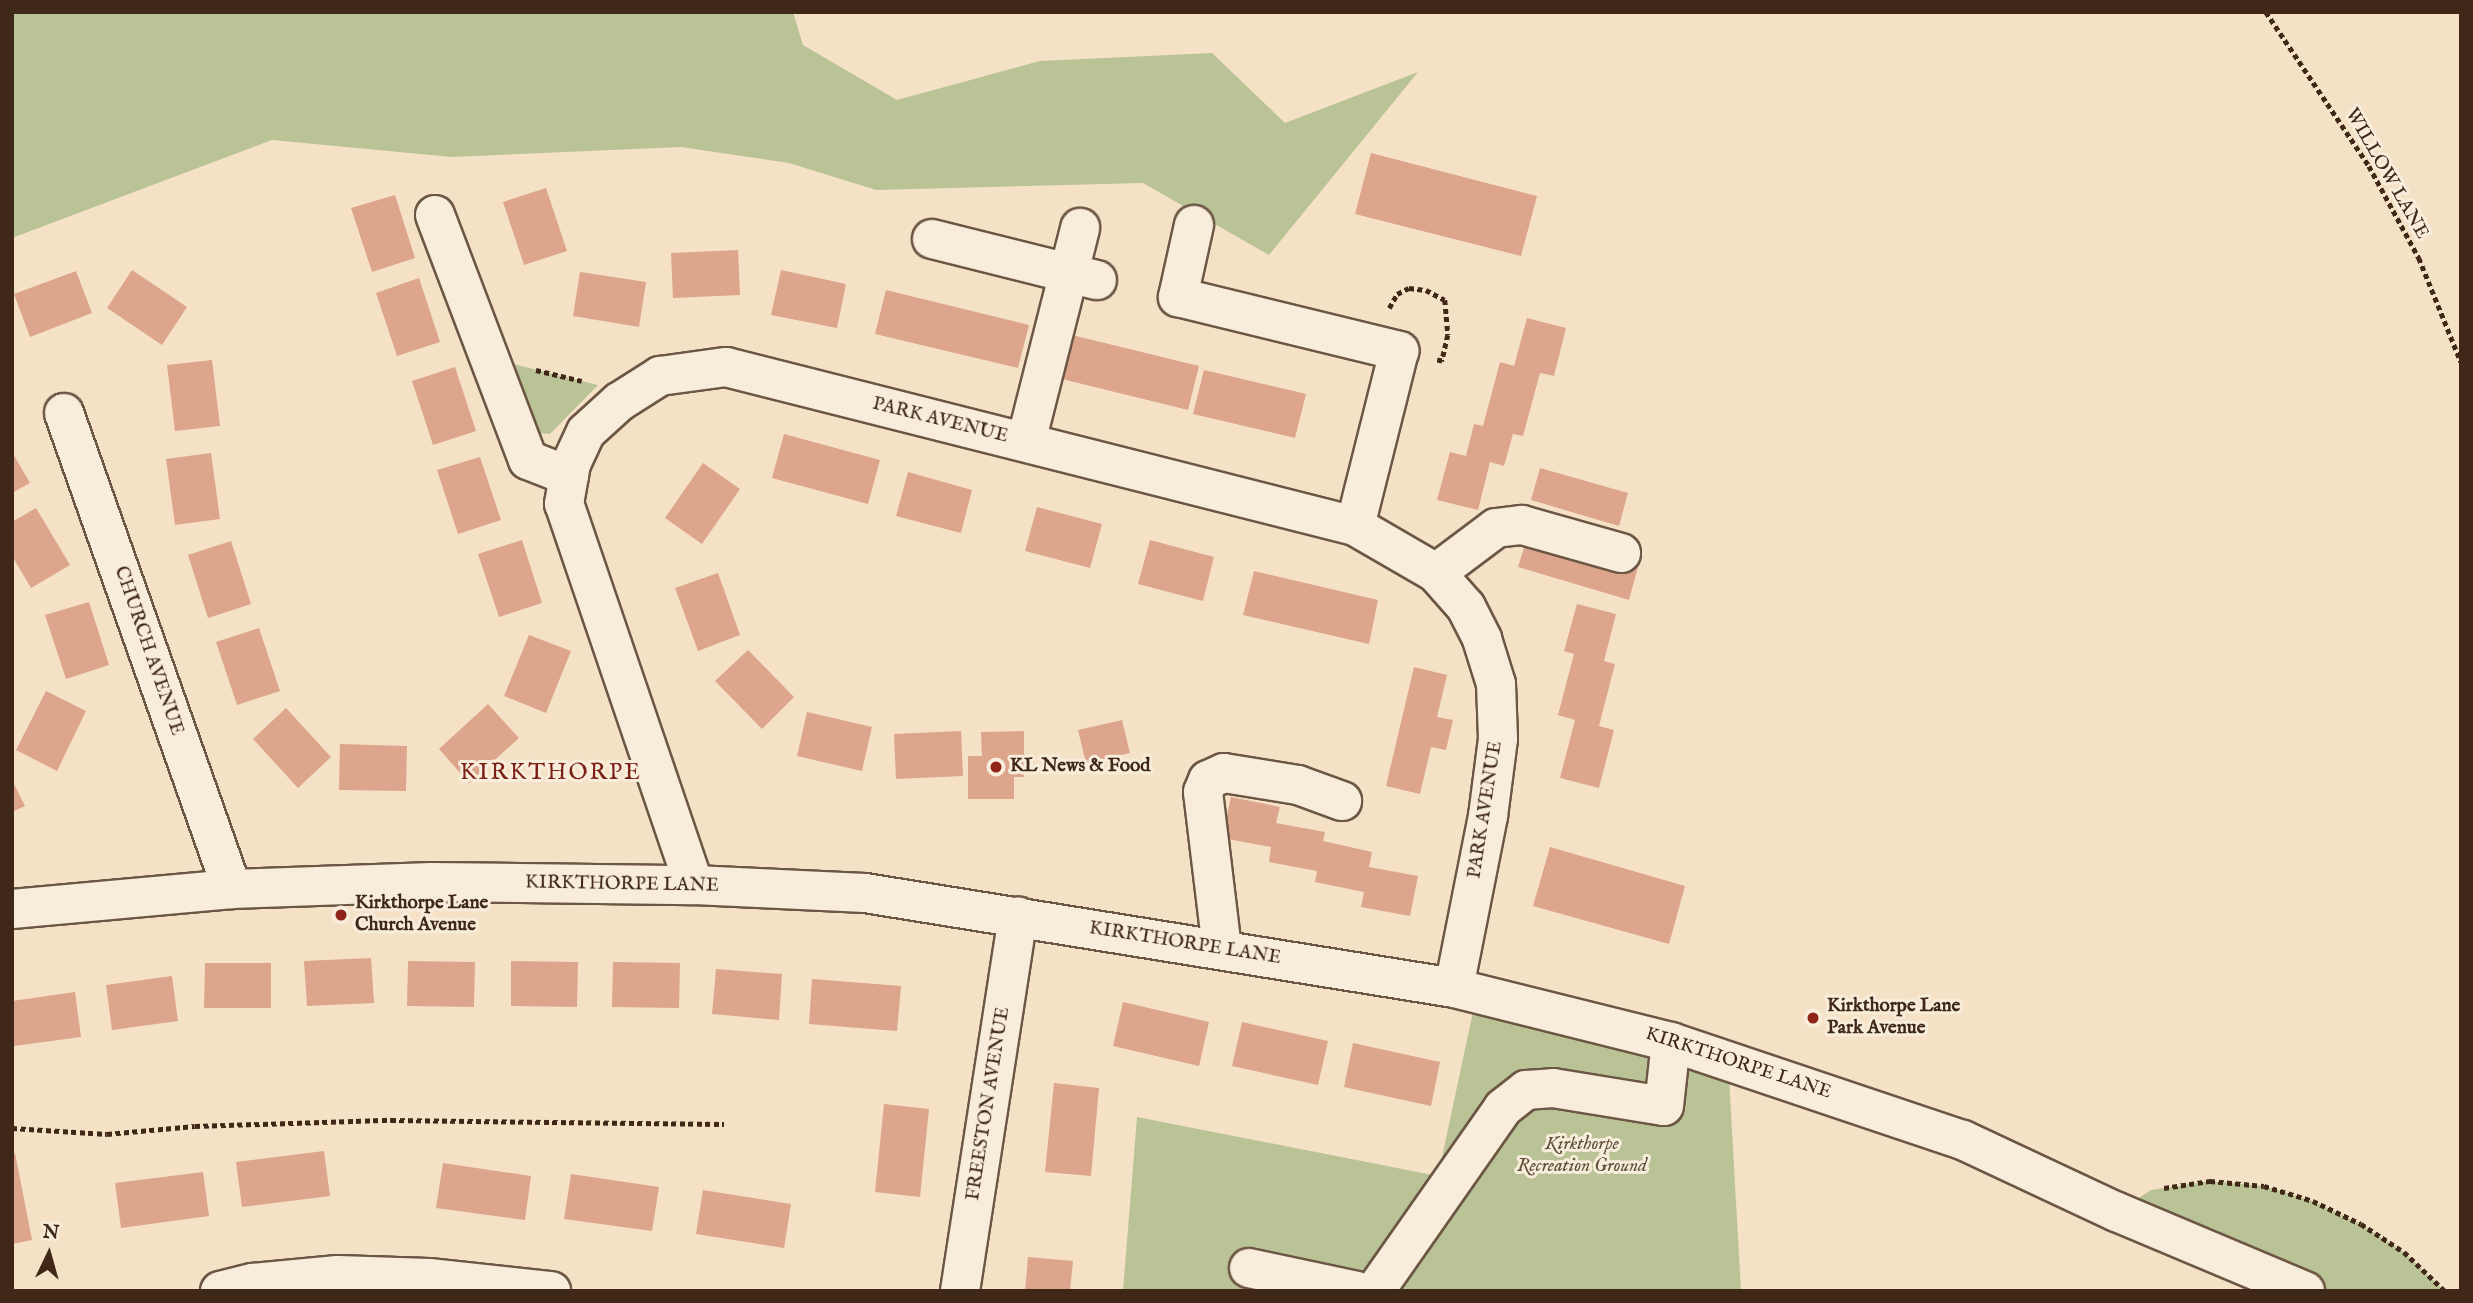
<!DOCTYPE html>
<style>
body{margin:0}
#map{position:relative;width:2473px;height:1303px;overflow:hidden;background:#f5e2c6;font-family:"IM FELL English",serif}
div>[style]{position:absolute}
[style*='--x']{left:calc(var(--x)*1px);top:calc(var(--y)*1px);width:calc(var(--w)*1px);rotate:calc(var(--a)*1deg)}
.green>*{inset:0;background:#bac396}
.building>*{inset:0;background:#dca58c}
.path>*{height:4.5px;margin-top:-2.25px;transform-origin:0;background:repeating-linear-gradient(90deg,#3f2818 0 5px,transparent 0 8.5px)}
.roads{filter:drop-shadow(2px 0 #6c5644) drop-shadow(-2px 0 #6c5644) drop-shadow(0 2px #6c5644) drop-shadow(0 -2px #6c5644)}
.minor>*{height:38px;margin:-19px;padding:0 19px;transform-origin:19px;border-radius:19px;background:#f8ecda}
.dots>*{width:19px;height:19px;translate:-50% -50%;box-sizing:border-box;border:4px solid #f8ecda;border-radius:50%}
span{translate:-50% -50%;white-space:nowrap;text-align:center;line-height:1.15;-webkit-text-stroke:6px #f8ecda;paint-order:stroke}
.street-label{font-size:19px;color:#3f2818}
.poi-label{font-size:19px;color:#3f2818;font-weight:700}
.left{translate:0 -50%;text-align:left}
.park-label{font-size:19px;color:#5e4f38;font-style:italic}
.quarter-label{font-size:23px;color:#7a1f14;letter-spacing:2px}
.frame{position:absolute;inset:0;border:14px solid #3f2818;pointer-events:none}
.north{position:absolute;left:14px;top:1219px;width:70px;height:70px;-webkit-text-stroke:5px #f8ecda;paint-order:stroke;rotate:5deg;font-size:19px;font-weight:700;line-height:28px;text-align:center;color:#3f2818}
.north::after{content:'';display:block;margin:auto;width:24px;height:32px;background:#3f2818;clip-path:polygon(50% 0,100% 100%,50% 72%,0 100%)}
</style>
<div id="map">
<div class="green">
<i style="clip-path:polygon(12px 12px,793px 12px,803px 45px,897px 100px,1040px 61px,1212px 53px,1285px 123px,1418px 72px,1269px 255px,1143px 183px,876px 190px,789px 163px,681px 147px,452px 157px,272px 140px,12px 238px)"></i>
<i style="clip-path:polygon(505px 362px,598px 385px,550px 434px,537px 433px)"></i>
<i style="clip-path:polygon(1477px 993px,1728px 1059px,1741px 1291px,1123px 1291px,1137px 1117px,1438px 1176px)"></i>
<i style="clip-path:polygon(2210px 1181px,2264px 1186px,2313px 1201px,2361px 1224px,2404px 1252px,2445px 1291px,2305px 1291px,2117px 1212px,2151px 1190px)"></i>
</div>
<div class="building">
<i style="clip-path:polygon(1371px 153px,1537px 196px,1521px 256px,1355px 214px)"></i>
<i style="clip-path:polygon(546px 188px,567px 251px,524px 265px,503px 202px)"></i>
<i style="clip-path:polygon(395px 195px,415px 258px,372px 272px,351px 208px)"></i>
<i style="clip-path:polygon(738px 250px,740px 295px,673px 298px,671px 253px)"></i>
<i style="clip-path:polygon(132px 270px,187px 307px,162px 345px,107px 308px)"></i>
<i style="clip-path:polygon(781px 270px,846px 284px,837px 328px,771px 315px)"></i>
<i style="clip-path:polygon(76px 271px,92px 313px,30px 337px,14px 294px)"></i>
<i style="clip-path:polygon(580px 272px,646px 282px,639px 327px,573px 316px)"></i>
<i style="clip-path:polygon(419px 278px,440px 342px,397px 356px,376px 293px)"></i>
<i style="clip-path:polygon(886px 290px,1029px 325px,1018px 368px,875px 334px)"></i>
<i style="clip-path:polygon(1527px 318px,1566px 328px,1554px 376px,1540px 373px,1523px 436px,1513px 434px,1504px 466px,1490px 462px,1478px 510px,1437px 500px,1450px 452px,1466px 456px,1474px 424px,1483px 426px,1500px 362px,1514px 366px)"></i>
<i style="clip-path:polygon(1072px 335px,1199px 366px,1188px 410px,1062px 379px)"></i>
<i style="clip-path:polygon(212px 360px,220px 426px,175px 431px,167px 365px)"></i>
<i style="clip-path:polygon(455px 367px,476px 431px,433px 445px,412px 381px)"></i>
<i style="clip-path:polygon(1204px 370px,1306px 394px,1295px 438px,1193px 414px)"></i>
<i style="clip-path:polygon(784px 434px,880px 460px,868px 504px,772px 478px)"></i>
<i style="clip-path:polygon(12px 452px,30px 483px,12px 493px)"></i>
<i style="clip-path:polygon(211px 453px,220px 519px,175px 525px,166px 459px)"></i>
<i style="clip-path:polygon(480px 457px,501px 520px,458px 534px,437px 470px)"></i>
<i style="clip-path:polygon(703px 463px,740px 489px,702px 544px,665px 518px)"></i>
<i style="clip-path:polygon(1540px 468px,1628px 493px,1619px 526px,1531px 500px)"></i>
<i style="clip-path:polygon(908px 472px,972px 490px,961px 533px,896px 516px)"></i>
<i style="clip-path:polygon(1037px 507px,1102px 524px,1090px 568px,1025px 551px)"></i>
<i style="clip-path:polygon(36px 508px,70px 565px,31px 588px,12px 556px,12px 522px)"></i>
<i style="clip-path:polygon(1528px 535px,1638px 567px,1629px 600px,1518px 567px)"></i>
<i style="clip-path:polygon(522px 540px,542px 603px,499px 617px,478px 554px)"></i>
<i style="clip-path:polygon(1150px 540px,1214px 557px,1203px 601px,1138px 584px)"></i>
<i style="clip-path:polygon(231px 541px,251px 604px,208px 618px,188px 555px)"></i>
<i style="clip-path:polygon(1254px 571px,1378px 600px,1369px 644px,1243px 615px)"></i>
<i style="clip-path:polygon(718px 573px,740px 635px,698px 651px,675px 588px)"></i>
<i style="clip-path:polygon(89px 602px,109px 665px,66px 679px,45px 615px)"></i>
<i style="clip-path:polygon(1577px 604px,1616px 614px,1604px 661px,1615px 664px,1599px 726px,1614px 730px,1599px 788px,1560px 778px,1575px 720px,1558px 715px,1574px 654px,1564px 651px)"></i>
<i style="clip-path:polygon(259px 628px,280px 691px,237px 705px,216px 642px)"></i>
<i style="clip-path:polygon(529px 635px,571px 651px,546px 713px,504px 696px)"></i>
<i style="clip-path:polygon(748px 650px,794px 697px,762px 729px,715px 681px)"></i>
<i style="clip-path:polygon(1414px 667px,1447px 675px,1437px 717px,1453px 720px,1446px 750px,1431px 747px,1420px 794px,1386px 786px)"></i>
<i style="clip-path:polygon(46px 691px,86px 711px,57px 771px,16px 750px)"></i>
<i style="clip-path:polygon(488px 704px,519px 738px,469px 783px,439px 749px)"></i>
<i style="clip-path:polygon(286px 708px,331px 757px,298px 788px,253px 739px)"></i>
<i style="clip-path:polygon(807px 712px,872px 727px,862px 771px,797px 756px)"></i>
<i style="clip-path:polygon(1122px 720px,1130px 753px,1086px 763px,1078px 730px)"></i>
<i style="clip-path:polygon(961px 731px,963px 776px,896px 779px,894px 734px)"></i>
<i style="clip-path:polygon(1024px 731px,1024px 777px,1014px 777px,1014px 799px,968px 799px,968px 756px,982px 756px,981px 732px)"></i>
<i style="clip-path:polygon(340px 744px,407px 746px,406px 791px,339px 790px)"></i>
<i style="clip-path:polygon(12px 780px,25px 806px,12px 812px)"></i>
<i style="clip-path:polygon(1231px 797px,1280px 807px,1276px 823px,1325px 832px,1323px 841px,1372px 852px,1369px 867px,1418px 876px,1410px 916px,1361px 907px,1364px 892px,1315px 882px,1317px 871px,1269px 862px,1271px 847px,1222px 838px)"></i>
<i style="clip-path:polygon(1550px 847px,1685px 886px,1669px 944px,1533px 906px)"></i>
<i style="clip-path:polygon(371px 958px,374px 1003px,307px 1006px,304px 961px)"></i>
<i style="clip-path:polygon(408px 961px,475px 962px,474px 1007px,407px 1006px)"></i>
<i style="clip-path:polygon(511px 961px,578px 962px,577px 1007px,511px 1006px)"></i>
<i style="clip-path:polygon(613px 962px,680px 963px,679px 1008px,612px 1007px)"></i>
<i style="clip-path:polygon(205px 963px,271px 963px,271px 1008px,204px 1008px)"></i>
<i style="clip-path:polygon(716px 969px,782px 974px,779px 1020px,712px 1014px)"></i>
<i style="clip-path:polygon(172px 976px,178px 1021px,112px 1030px,106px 985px)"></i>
<i style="clip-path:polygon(812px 979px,901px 986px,897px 1031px,809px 1024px)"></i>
<i style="clip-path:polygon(75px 992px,81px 1037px,14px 1046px,12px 1001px)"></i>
<i style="clip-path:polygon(1123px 1002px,1209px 1022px,1199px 1066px,1113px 1046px)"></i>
<i style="clip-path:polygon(1242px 1022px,1328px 1041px,1318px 1085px,1232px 1066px)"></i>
<i style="clip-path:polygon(1353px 1043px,1440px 1062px,1431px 1106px,1344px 1087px)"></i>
<i style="clip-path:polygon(1054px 1083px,1099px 1088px,1091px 1176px,1045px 1172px)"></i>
<i style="clip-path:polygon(884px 1104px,929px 1109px,920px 1197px,875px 1192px)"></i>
<i style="clip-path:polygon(324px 1151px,330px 1196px,242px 1207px,236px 1162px)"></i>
<i style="clip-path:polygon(15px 1153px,32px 1240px,12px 1244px,12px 1154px)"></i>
<i style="clip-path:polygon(443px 1163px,531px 1176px,525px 1220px,436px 1208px)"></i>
<i style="clip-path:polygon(203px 1172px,209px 1216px,121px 1228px,115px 1183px)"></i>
<i style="clip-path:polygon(571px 1174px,659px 1187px,652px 1231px,564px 1219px)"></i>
<i style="clip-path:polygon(703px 1190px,791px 1204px,784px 1248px,696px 1234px)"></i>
<i style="clip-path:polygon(1028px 1257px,1073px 1261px,1070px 1291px,1025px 1291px)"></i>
</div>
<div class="path">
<i style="--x:2266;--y:12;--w:185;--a:56.2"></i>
<i style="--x:2369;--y:166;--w:105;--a:61.5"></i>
<i style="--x:2419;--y:258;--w:112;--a:68"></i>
<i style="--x:1389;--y:308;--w:16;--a:-60"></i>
<i style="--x:1397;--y:294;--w:13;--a:-27"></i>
<i style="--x:1409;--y:288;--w:17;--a:7"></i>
<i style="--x:1426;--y:290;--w:21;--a:28"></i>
<i style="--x:1445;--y:300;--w:35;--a:85"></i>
<i style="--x:1448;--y:335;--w:27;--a:103"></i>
<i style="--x:1442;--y:361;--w:5;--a:-169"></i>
<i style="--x:536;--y:370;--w:47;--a:13.4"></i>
<i style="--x:12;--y:1128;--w:95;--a:3.6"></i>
<i style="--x:107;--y:1134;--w:88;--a:-5.2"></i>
<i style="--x:195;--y:1126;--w:196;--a:-1.8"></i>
<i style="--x:391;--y:1120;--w:333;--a:0.7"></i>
<i style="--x:2164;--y:1188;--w:47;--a:-8.7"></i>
<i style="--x:2210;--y:1181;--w:54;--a:5.3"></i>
<i style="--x:2264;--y:1186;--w:51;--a:17"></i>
<i style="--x:2313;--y:1201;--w:53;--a:25.6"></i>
<i style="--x:2361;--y:1224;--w:51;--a:33.1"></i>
<i style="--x:2404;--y:1252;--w:57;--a:43.6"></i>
</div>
<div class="roads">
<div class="minor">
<i style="--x:435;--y:215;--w:262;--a:69.2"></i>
<i style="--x:528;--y:460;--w:44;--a:21.3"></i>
<i style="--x:1194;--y:225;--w:74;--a:102.5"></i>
<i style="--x:1178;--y:297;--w:228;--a:13.7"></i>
<i style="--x:1399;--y:351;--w:180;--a:104.1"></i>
<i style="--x:932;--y:239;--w:170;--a:14"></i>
<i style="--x:64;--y:413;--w:505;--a:70.56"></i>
<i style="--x:1026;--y:442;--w:221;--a:-75.8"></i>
<i style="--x:1436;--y:573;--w:75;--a:-36.9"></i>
<i style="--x:1496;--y:528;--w:26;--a:-7"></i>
<i style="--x:1522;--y:525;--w:103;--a:15.8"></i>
<i style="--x:694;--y:885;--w:403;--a:-108.8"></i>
<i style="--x:564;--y:504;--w:41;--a:-80.1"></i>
<i style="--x:571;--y:464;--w:35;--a:-65"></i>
<i style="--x:586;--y:432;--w:45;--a:-42.3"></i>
<i style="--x:619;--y:402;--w:49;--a:-32.4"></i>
<i style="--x:660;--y:376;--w:67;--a:-7.8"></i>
<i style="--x:726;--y:367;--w:649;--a:14.19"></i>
<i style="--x:1355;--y:526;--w:94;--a:30.1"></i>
<i style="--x:1436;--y:573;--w:45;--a:48.6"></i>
<i style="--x:1466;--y:607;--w:36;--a:63"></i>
<i style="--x:1482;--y:639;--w:47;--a:72.7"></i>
<i style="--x:1496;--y:684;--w:55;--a:87.9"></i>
<i style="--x:1498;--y:739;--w:78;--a:97.4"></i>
<i style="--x:1488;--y:816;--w:175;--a:101.2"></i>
<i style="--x:12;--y:909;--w:221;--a:-5.2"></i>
<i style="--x:232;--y:889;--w:200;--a:-2"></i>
<i style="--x:432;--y:882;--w:262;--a:0.7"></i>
<i style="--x:694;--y:885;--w:171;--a:2.7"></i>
<i style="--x:865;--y:893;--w:597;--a:9.16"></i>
<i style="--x:1454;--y:988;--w:224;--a:14"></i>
<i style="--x:1671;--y:1042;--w:308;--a:18.6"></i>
<i style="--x:1963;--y:1140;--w:170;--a:25.1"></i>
<i style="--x:2117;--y:1212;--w:204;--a:22.8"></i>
<i style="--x:1222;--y:949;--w:158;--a:-96.9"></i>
<i style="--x:1203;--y:792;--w:13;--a:-67"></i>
<i style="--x:1208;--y:780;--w:17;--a:-24"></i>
<i style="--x:1224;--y:773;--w:75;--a:9.2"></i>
<i style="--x:1298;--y:785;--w:47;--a:20"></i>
<i style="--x:1249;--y:1268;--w:110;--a:12"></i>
<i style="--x:220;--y:1291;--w:34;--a:-14"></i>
<i style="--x:253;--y:1283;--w:85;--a:-5.4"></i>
<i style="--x:338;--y:1275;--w:91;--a:1.9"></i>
<i style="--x:429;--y:1278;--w:123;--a:6.1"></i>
<i style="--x:960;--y:1291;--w:379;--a:-81.2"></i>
<i style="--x:1375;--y:1291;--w:223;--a:-55"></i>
<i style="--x:1503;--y:1108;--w:29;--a:-38"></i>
<i style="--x:1526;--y:1090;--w:27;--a:-4"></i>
<i style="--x:1553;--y:1088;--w:112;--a:9.2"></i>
<i style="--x:1664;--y:1106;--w:64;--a:-83.8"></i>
</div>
</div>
<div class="dots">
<i style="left:996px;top:767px;background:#8f2418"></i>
<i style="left:341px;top:915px;background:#8f2418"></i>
<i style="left:1813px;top:1018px;background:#8f2418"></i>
</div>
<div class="street-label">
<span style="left:2386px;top:174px;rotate:60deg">WILLOW LANE</span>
<span style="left:940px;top:421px;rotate:14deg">PARK AVENUE</span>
<span style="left:148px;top:651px;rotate:71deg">CHURCH AVENUE</span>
<span style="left:1486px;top:810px;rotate:-81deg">PARK AVENUE</span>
<span style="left:622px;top:885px;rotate:1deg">KIRKTHORPE LANE</span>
<span style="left:1185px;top:944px;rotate:9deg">KIRKTHORPE LANE</span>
<span style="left:1738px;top:1064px;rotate:18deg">KIRKTHORPE LANE</span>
<span style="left:989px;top:1104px;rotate:-81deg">FREESTON AVENUE</span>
</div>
<div class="poi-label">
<span class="left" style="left:1010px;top:767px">KL News &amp; Food</span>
<span class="left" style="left:355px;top:915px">Kirkthorpe Lane<br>Church Avenue</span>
<span class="left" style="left:1827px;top:1018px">Kirkthorpe Lane<br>Park Avenue</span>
</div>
<div class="park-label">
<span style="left:1582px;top:1156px">Kirkthorpe<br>Recreation Ground</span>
</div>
<div class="quarter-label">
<span style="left:551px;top:773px">KIRKTHORPE</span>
</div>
<div class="frame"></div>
<div class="north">N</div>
</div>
